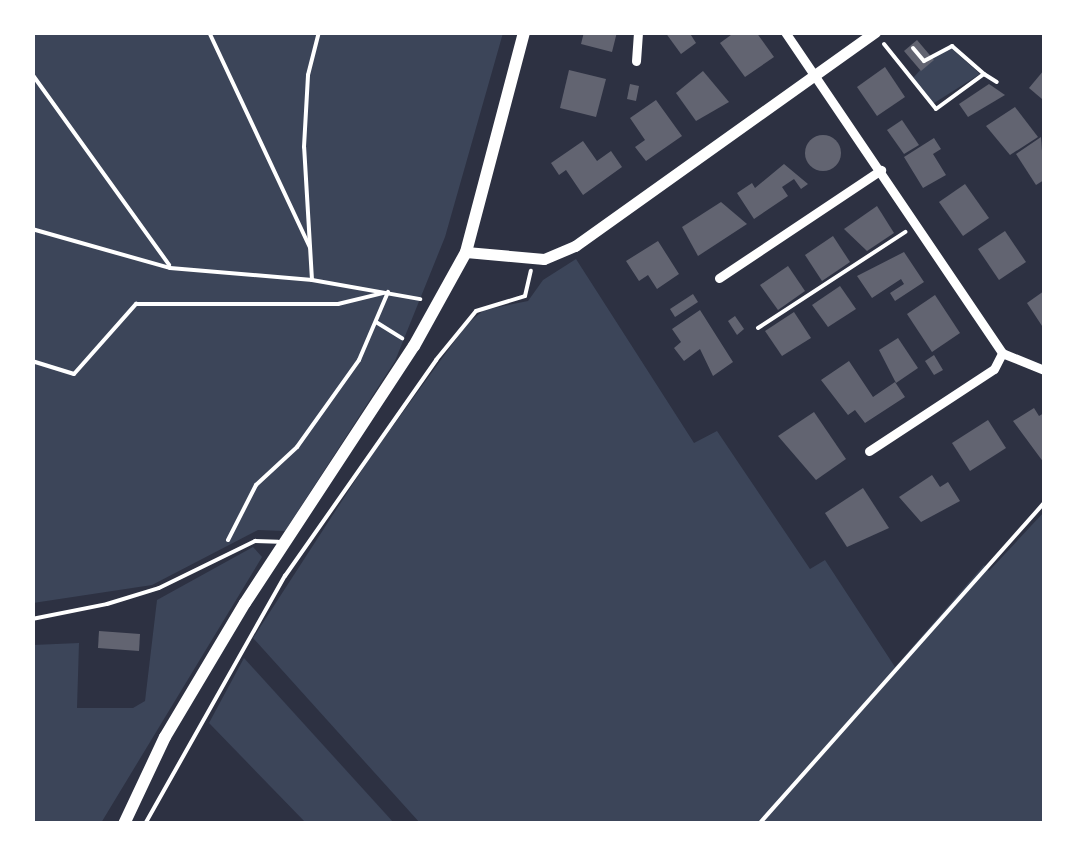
<!DOCTYPE html>
<style>
body{margin:0}
#map{position:relative;width:1077px;height:856px;overflow:hidden;background:#2d3142;font-family:Signika,sans-serif}
div>[style]{position:absolute}
[style*='--x']{left:calc(var(--x)*1px);top:calc(var(--y)*1px);width:calc(var(--w)*1px);rotate:calc(var(--a)*1deg)}
.green>*{inset:0;background:#3c4559}
.building>*{inset:0;background:#626471}
.round{border-radius:50%}
.path>*{height:4px;margin:-2px;padding:0 2px;transform-origin:2px;border-radius:2px;background:#fff}
.service>*{height:4px;margin:-2px;padding:0 2px;transform-origin:2px;border-radius:2px;background:#fff}
.minor>*{height:9px;margin:-4.5px;padding:0 4.5px;transform-origin:4.5px;border-radius:4.5px;background:#fff}
.tertiary>*{height:11px;margin:-5.5px;padding:0 5.5px;transform-origin:5.5px;border-radius:5.5px;background:#fff}
.secondary>*{height:12px;margin:-6px;padding:0 6px;transform-origin:6px;border-radius:6px;background:#fff}
span{translate:-50% -50%;white-space:nowrap;text-align:center;line-height:1.15;-webkit-text-stroke:9px #fff;paint-order:stroke}
.frame{position:absolute;inset:0;border:35px solid #fff;pointer-events:none}
</style>
<div id="map">
<div class="green">
<i style="clip-path:polygon(33px 33px,503px 33px,445px 237px,395px 361px,285px 531px,258px 530px,152px 585px,33px 603px)"></i>
<i style="clip-path:polygon(951px 48px,980px 74px,931px 105px,913px 78px,931px 58px)"></i>
<i style="clip-path:polygon(576px 259px,694px 443px,717px 431px,810px 569px,825px 560px,895px 667px,984px 565px,989px 571px,1044px 512px,1044px 823px,420px 823px,253px 638px,371px 456px,467px 324px,484px 310px,528px 301px,543px 280px)"></i>
<i style="clip-path:polygon(253px 547px,262px 557px,101px 823px,33px 823px,33px 645px,79px 643px,77px 708px,133px 708px,145px 701px,157px 600px)"></i>
<i style="clip-path:polygon(244px 658px,394px 823px,306px 823px,209px 723px)"></i>
</div>
<div class="building">
<i style="clip-path:polygon(584px 32px,617px 32px,612px 52px,581px 44px)"></i>
<i style="clip-path:polygon(665px 32px,689px 32px,696px 43px,681px 54px)"></i>
<i style="clip-path:polygon(735px 32px,756px 32px,774px 57px,745px 77px,720px 43px)"></i>
<i style="clip-path:polygon(917px 40px,934px 60px,921px 71px,904px 51px)"></i>
<i style="clip-path:polygon(885px 67px,905px 97px,877px 116px,857px 87px)"></i>
<i style="clip-path:polygon(569px 70px,606px 79px,596px 117px,560px 108px)"></i>
<i style="clip-path:polygon(1044px 70px,1044px 96px,1042px 99px,1029px 88px)"></i>
<i style="clip-path:polygon(703px 71px,729px 102px,696px 121px,676px 93px)"></i>
<i style="clip-path:polygon(630px 84px,639px 86px,636px 101px,627px 99px)"></i>
<i style="clip-path:polygon(989px 84px,1005px 95px,968px 117px,959px 104px)"></i>
<i style="clip-path:polygon(656px 100px,682px 136px,646px 161px,635px 147px,645px 140px,630px 118px)"></i>
<i style="clip-path:polygon(1015px 107px,1038px 137px,1010px 155px,986px 126px)"></i>
<i style="clip-path:polygon(902px 120px,919px 145px,904px 154px,887px 130px)"></i>
<i class="round" style="left:805px;top:135px;width:36px;height:36px"></i>
<i style="clip-path:polygon(1041px 137px,1044px 180px,1036px 185px,1016px 154px)"></i>
<i style="clip-path:polygon(934px 138px,941px 149px,933px 154px,946px 175px,923px 188px,904px 157px)"></i>
<i style="clip-path:polygon(583px 141px,597px 161px,611px 151px,622px 167px,583px 195px,566px 170px,559px 175px,551px 163px)"></i>
<i style="clip-path:polygon(784px 164px,808px 184px,801px 189px,794px 179px,782px 187px,788px 196px,754px 219px,737px 193px,752px 183px,755px 188px)"></i>
<i style="clip-path:polygon(965px 184px,989px 218px,963px 236px,939px 202px)"></i>
<i style="clip-path:polygon(721px 202px,747px 224px,698px 256px,682px 227px)"></i>
<i style="clip-path:polygon(877px 206px,894px 233px,867px 251px,844px 229px)"></i>
<i style="clip-path:polygon(1005px 231px,1026px 262px,999px 280px,978px 249px)"></i>
<i style="clip-path:polygon(833px 236px,850px 262px,822px 281px,805px 255px)"></i>
<i style="clip-path:polygon(658px 241px,679px 274px,657px 289px,648px 275px,639px 281px,626px 261px)"></i>
<i style="clip-path:polygon(904px 252px,924px 282px,895px 301px,890px 293px,904px 284px,901px 279px,872px 298px,857px 276px)"></i>
<i style="clip-path:polygon(788px 266px,805px 291px,778px 310px,760px 285px)"></i>
<i style="clip-path:polygon(840px 286px,856px 309px,828px 327px,812px 305px)"></i>
<i style="clip-path:polygon(1044px 291px,1044px 329px,1027px 303px)"></i>
<i style="clip-path:polygon(693px 294px,698px 302px,675px 317px,670px 309px)"></i>
<i style="clip-path:polygon(935px 295px,960px 333px,932px 352px,907px 314px)"></i>
<i style="clip-path:polygon(700px 310px,733px 362px,713px 376px,700px 349px,684px 361px,674px 348px,681px 342px,672px 329px)"></i>
<i style="clip-path:polygon(794px 312px,811px 338px,782px 356px,765px 331px)"></i>
<i style="clip-path:polygon(735px 316px,744px 329px,737px 335px,728px 321px)"></i>
<i style="clip-path:polygon(898px 338px,918px 368px,896px 383px,879px 350px)"></i>
<i style="clip-path:polygon(934px 355px,943px 370px,934px 375px,925px 361px)"></i>
<i style="clip-path:polygon(849px 361px,873px 397px,895px 382px,905px 397px,865px 423px,855px 410px,848px 415px,821px 380px)"></i>
<i style="clip-path:polygon(1034px 408px,1039px 416px,1044px 413px,1044px 463px,1013px 421px)"></i>
<i style="clip-path:polygon(814px 412px,846px 459px,816px 480px,778px 436px)"></i>
<i style="clip-path:polygon(988px 420px,1006px 448px,970px 471px,952px 443px)"></i>
<i style="clip-path:polygon(932px 475px,940px 487px,948px 482px,960px 501px,921px 522px,899px 497px)"></i>
<i style="clip-path:polygon(863px 488px,889px 528px,847px 547px,825px 513px)"></i>
<i style="clip-path:polygon(99px 631px,140px 634px,139px 651px,98px 648px)"></i>
</div>
<div class="path">
<i style="--x:209;--y:32;--w:238;--a:64.9"></i>
<i style="--x:884;--y:44;--w:83;--a:51.3"></i>
<i style="--x:936;--y:109;--w:59;--a:-36.1"></i>
<i style="--x:984;--y:74;--w:15;--a:32"></i>
<i style="--x:913;--y:48;--w:17;--a:50"></i>
<i style="--x:924;--y:61;--w:32;--a:-28"></i>
<i style="--x:952;--y:46;--w:43;--a:41.2"></i>
<i style="--x:32;--y:74;--w:235;--a:54.3"></i>
<i style="--x:32;--y:229;--w:143;--a:15.8"></i>
<i style="--x:170;--y:268;--w:143;--a:4.8"></i>
<i style="--x:312;--y:280;--w:110;--a:10"></i>
<i style="--x:312;--y:280;--w:133;--a:-93.4"></i>
<i style="--x:304;--y:147;--w:72;--a:-86.8"></i>
<i style="--x:308;--y:75;--w:44;--a:-75.7"></i>
<i style="--x:376;--y:322;--w:31;--a:32"></i>
<i style="--x:758;--y:328;--w:176;--a:-33.1"></i>
<i style="--x:32;--y:361;--w:44;--a:17.2"></i>
<i style="--x:74;--y:374;--w:94;--a:-48.5"></i>
<i style="--x:136;--y:304;--w:202;--a:0"></i>
<i style="--x:338;--y:304;--w:46;--a:-13.7"></i>
<i style="--x:228;--y:540;--w:62;--a:-63"></i>
<i style="--x:256;--y:485;--w:56;--a:-42.8"></i>
<i style="--x:297;--y:447;--w:107;--a:-54.5"></i>
<i style="--x:359;--y:360;--w:74;--a:-66.9"></i>
<i style="--x:145;--y:824;--w:285;--a:-60.6"></i>
<i style="--x:285;--y:576;--w:264;--a:-55"></i>
<i style="--x:436;--y:360;--w:63;--a:-50.8"></i>
<i style="--x:476;--y:311;--w:51;--a:-17"></i>
<i style="--x:525;--y:296;--w:26;--a:-77"></i>
<i style="--x:759;--y:824;--w:429;--a:-48.4"></i>
</div>
<div class="service">
<i style="--x:32;--y:619;--w:76;--a:-11.3"></i>
<i style="--x:107;--y:604;--w:54;--a:-17.1"></i>
<i style="--x:159;--y:588;--w:107;--a:-26.1"></i>
<i style="--x:255;--y:541;--w:23;--a:2"></i>
</div>
<div class="minor">
<i style="--x:785;--y:32;--w:387;--a:55.9"></i>
<i style="--x:1002;--y:353;--w:45;--a:22"></i>
<i style="--x:636;--y:61;--w:29;--a:-86"></i>
<i style="--x:719;--y:278;--w:195;--a:-33.7"></i>
<i style="--x:869;--y:451;--w:149;--a:-33.3"></i>
<i style="--x:994;--y:369;--w:18;--a:-63"></i>
</div>
<div class="tertiary">
<i style="--x:466;--y:252;--w:78;--a:5.1"></i>
<i style="--x:544;--y:259;--w:34;--a:-23"></i>
<i style="--x:575;--y:246;--w:369;--a:-35.5"></i>
</div>
<div class="secondary">
<i style="--x:124;--y:824;--w:96;--a:-64.8"></i>
<i style="--x:165;--y:737;--w:156;--a:-59.2"></i>
<i style="--x:245;--y:603;--w:308;--a:-56.7"></i>
<i style="--x:414;--y:346;--w:107;--a:-61"></i>
<i style="--x:466;--y:252;--w:228;--a:-75.2"></i>
</div>
<div class="frame"></div>
</div>
